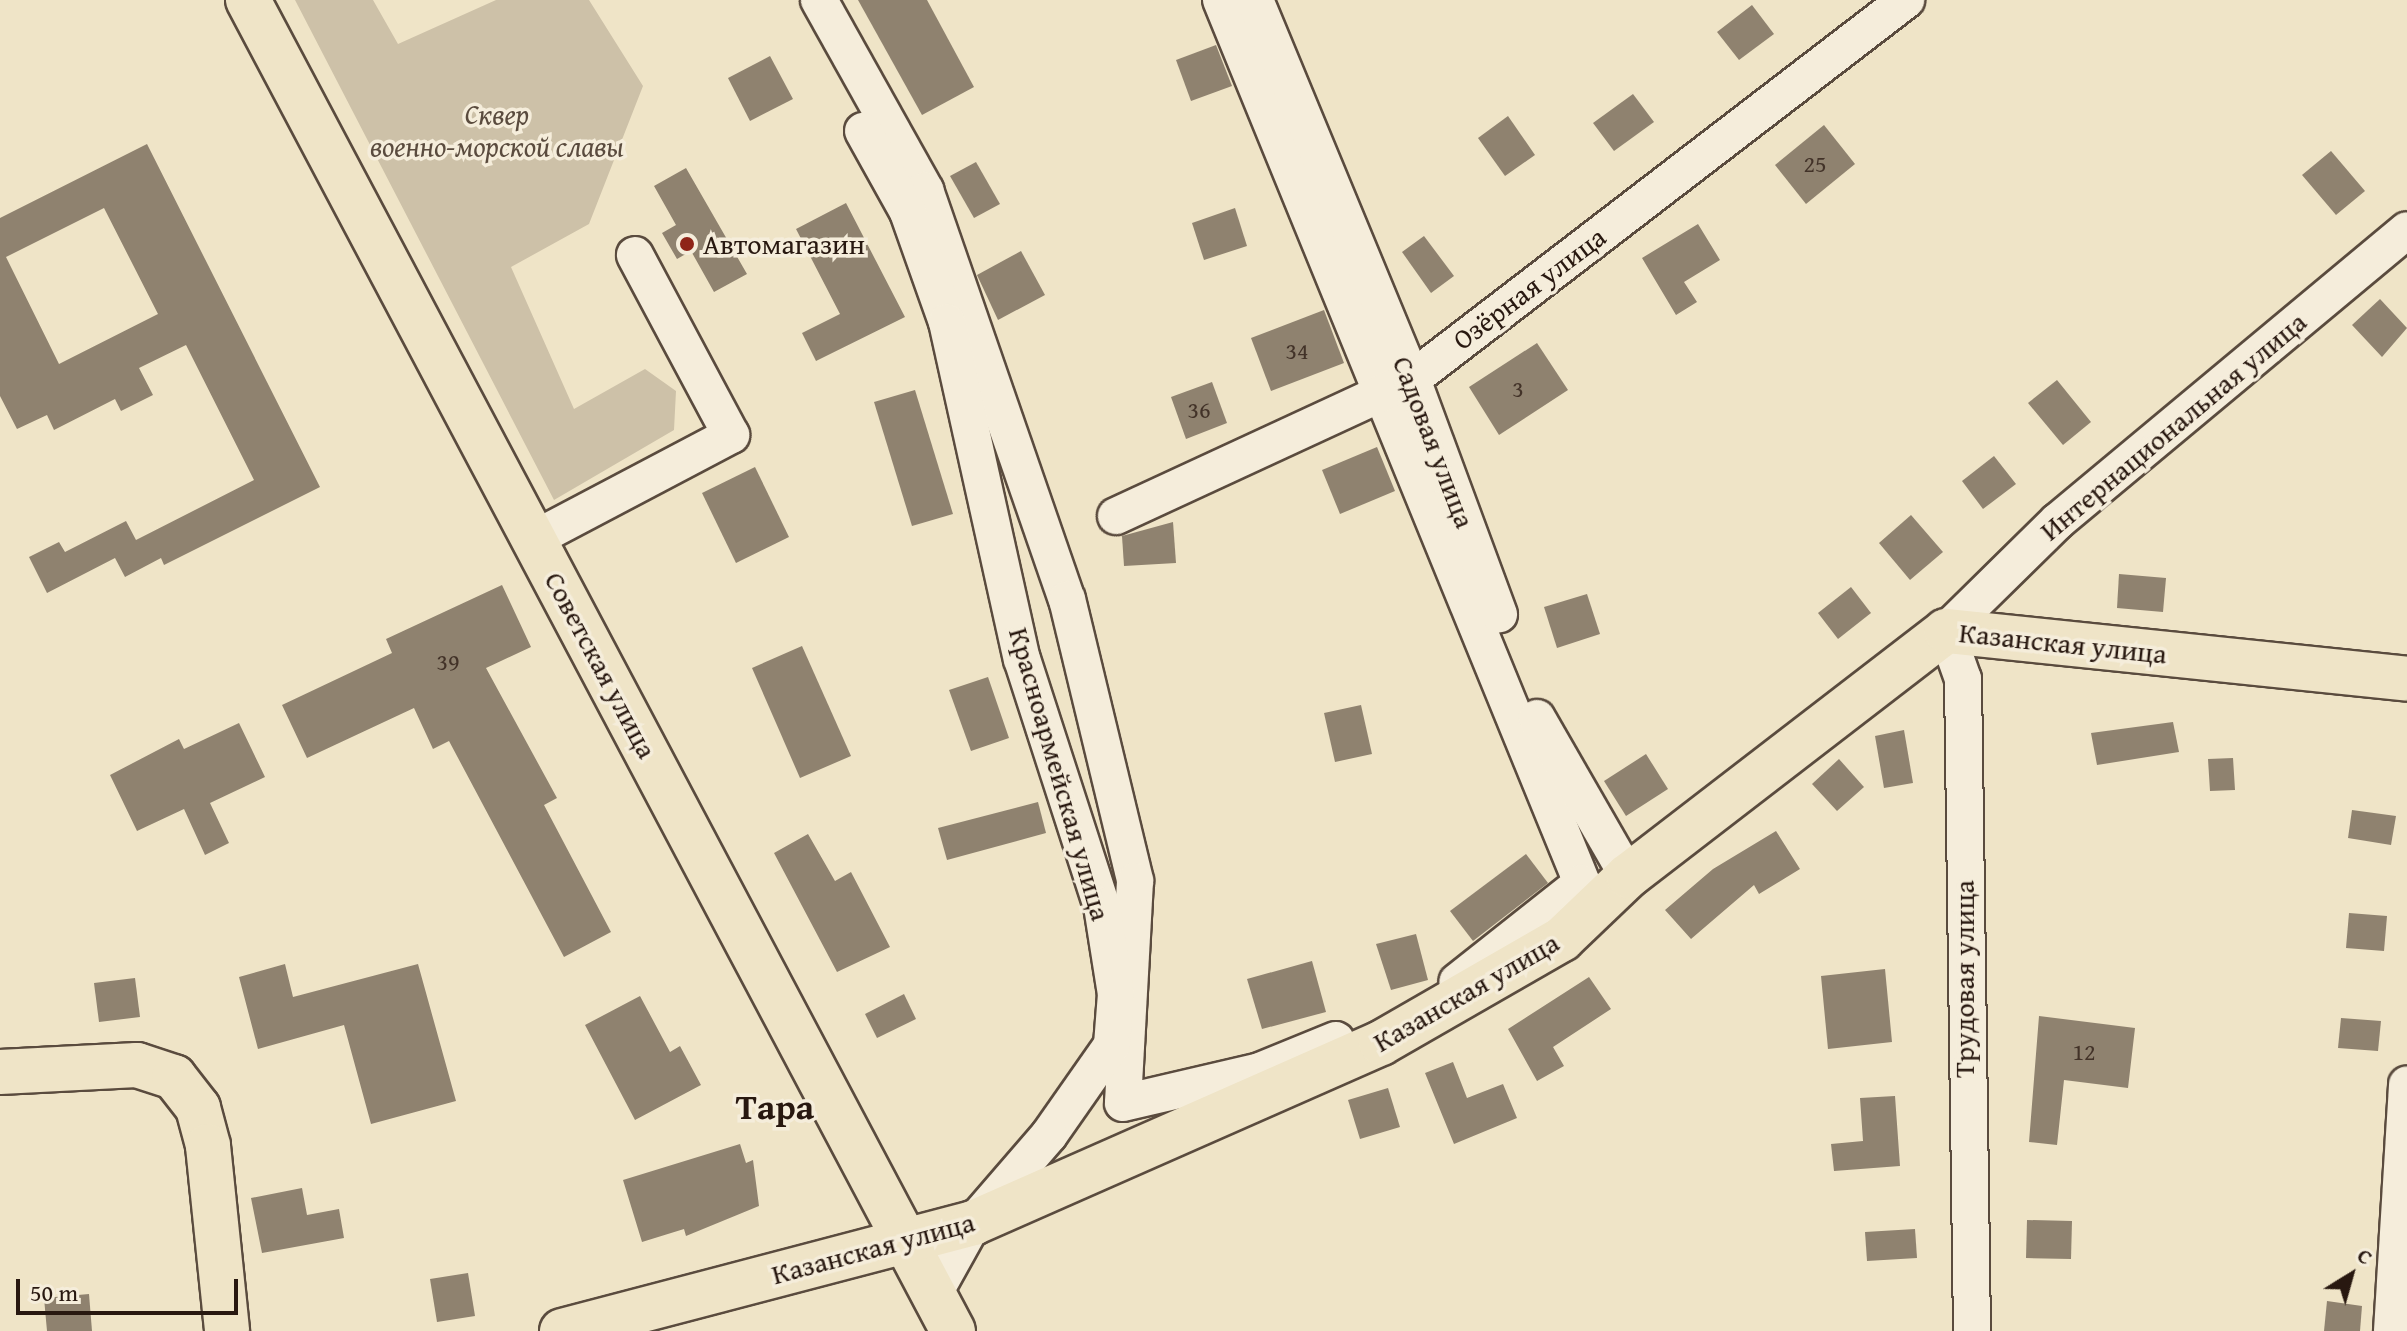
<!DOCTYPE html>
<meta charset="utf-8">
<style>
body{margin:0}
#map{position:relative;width:2407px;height:1331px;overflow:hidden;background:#efe4c7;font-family:"Gentium Book Plus",serif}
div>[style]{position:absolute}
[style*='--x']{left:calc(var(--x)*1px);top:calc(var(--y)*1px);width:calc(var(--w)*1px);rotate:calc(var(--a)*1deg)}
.green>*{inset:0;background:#cdc1a8}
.building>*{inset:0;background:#8f826f}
.roads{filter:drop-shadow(2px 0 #5a4b3e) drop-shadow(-2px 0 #5a4b3e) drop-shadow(0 2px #5a4b3e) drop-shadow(0 -2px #5a4b3e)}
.minor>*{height:36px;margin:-18px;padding:0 18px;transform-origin:18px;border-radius:18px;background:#f5eddb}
.major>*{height:44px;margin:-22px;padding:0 22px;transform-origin:22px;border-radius:22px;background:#efe4c7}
.dots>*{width:22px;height:22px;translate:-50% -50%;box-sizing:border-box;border:4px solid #f5eddb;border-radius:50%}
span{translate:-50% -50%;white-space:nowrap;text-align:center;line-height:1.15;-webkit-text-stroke:7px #f5eddb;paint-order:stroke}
.number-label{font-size:24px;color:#423228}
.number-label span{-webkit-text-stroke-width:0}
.park-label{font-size:28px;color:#5a4b3e;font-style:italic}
.poi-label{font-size:28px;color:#281810}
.left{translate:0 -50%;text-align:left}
.street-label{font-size:28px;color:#281810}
.district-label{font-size:36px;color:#281810;font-weight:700}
.north{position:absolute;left:2311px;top:1235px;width:80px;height:80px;-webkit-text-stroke:6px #f5eddb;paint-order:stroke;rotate:37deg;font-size:22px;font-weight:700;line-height:32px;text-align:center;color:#281810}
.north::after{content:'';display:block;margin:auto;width:28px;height:36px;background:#281810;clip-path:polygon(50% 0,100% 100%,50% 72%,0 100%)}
.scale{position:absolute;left:16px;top:1279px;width:222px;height:36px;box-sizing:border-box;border:4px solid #281810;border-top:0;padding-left:10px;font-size:24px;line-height:28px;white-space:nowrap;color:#281810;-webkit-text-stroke:6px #f5eddb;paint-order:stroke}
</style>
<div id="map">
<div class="green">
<i style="clip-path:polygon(295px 0,373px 0,398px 44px,496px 0,589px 0,643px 86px,589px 224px,511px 267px,574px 409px,645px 369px,676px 391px,674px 430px,554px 500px)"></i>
</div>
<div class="building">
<i style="clip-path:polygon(858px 0,927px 0,974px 87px,922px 115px)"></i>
<i style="clip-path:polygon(1752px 5px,1774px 34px,1739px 60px,1717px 32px)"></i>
<i style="clip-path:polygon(1216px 45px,1232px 86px,1191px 101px,1176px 60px)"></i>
<i style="clip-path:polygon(770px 56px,793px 99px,750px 121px,728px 78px)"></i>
<i style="clip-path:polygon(1633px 94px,1654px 122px,1614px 151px,1593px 123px)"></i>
<i style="clip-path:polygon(1508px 116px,1535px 155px,1505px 176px,1478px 138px)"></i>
<i style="clip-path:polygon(1824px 125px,1855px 164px,1806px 204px,1775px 165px)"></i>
<i style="clip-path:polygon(evenodd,147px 144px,320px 487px,164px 565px,161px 558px,125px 577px,115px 558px,47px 593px,29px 557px,59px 542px,65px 552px,126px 521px,136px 540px,254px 480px,186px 345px,139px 368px,153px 395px,121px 411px,115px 399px,54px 430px,47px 415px,17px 429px,0 396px,0 218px,147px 144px,104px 208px,158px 314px,59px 364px,6px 257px,104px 208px)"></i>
<i style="clip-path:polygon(2331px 151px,2365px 191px,2336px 215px,2302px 175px)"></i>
<i style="clip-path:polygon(976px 162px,1000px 204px,974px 218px,950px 176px)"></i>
<i style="clip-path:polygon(686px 168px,747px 274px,714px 292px,691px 251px,677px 259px,662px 233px,676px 225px,654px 186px)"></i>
<i style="clip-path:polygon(846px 203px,905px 317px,816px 361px,802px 333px,840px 314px,796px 229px)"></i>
<i style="clip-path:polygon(1235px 208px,1247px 246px,1204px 260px,1192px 223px)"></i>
<i style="clip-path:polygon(1698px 224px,1720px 260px,1684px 282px,1697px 302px,1676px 315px,1642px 258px)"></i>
<i style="clip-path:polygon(1424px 236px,1454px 276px,1431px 293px,1402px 252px)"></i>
<i style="clip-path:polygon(1021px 251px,1045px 295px,998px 320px,977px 275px)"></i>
<i style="clip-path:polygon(2380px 299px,2407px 328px,2382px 357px,2352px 325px)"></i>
<i style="clip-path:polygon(1324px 310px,1344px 363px,1271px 391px,1251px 338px)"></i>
<i style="clip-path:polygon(1537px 343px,1568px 390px,1499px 435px,1469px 387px)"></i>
<i style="clip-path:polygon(2057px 380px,2091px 422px,2063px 445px,2028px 403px)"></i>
<i style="clip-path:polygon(1212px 382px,1227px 423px,1186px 439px,1171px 397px)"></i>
<i style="clip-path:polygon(915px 390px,953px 514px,912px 526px,874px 402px)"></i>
<i style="clip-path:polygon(1377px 447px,1395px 491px,1340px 514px,1322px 470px)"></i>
<i style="clip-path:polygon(1994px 456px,2016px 484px,1983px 509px,1962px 481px)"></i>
<i style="clip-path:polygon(755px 467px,789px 537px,736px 563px,702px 493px)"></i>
<i style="clip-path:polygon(1911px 515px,1943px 552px,1910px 580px,1879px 543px)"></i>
<i style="clip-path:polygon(1173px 522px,1176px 563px,1124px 566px,1122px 536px)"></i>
<i style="clip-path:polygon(2119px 574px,2166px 578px,2163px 612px,2117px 608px)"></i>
<i style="clip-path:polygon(502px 585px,531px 647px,486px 668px,557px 798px,544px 805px,611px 932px,564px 957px,449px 741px,433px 749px,414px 708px,307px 758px,282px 705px,392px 653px,386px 639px)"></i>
<i style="clip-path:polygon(1851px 587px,1871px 613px,1838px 639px,1818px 613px)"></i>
<i style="clip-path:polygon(1587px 594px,1600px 634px,1557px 648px,1544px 607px)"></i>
<i style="clip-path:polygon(802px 646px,851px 756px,800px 778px,752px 668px)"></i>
<i style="clip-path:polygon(988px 677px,1009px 738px,971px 751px,949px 690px)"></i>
<i style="clip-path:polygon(1361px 705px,1372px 754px,1335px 762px,1324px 713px)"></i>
<i style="clip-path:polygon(2173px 722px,2179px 752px,2097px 765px,2091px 733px)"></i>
<i style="clip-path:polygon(239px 723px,265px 777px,210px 803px,229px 843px,205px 855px,184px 809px,137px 831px,110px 775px,179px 739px,184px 749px)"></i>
<i style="clip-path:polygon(1904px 730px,1913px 783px,1884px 788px,1875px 736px)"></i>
<i style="clip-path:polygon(1646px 754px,1668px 789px,1626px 816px,1604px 781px)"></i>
<i style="clip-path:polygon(2233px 758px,2235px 790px,2210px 791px,2208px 759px)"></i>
<i style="clip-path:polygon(1839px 759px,1864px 787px,1837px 811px,1812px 784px)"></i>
<i style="clip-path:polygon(1038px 802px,1046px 833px,947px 860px,938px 828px)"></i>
<i style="clip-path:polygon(2352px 810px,2396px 816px,2391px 845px,2348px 838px)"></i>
<i style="clip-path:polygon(1776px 831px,1800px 869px,1759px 894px,1754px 885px,1691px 939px,1665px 910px,1713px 869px)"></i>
<i style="clip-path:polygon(808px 834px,835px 881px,851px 872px,890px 947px,837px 972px,774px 853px)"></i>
<i style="clip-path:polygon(1526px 854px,1548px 883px,1473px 941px,1450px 911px)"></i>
<i style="clip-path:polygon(2349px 913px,2387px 916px,2384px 951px,2346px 948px)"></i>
<i style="clip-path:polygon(1416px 934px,1428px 980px,1391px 990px,1376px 944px)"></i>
<i style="clip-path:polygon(1312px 961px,1326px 1012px,1262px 1029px,1247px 979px)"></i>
<i style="clip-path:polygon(285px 964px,293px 997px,418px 964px,456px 1101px,371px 1124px,344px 1025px,258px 1049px,239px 977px)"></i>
<i style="clip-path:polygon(1885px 969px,1892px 1042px,1828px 1049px,1821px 976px)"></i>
<i style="clip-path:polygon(1589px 977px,1611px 1009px,1553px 1047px,1564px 1066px,1537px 1081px,1508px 1029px)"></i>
<i style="clip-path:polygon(135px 978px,140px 1017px,99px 1022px,94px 983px)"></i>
<i style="clip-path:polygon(904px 994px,916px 1019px,877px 1038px,865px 1014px)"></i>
<i style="clip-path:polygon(640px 996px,670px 1052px,680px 1046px,701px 1085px,635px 1120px,585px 1025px)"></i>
<i style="clip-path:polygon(2039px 1016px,2135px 1028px,2128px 1088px,2064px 1080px,2057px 1145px,2029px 1142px)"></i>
<i style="clip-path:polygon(2341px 1018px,2381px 1021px,2378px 1051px,2338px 1048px)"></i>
<i style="clip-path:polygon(1453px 1062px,1467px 1098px,1503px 1084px,1517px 1118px,1454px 1144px,1425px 1073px)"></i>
<i style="clip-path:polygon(1388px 1088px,1400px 1127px,1360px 1139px,1348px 1100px)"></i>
<i style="clip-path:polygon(1895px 1096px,1900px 1166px,1834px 1171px,1831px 1144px,1863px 1141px,1860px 1098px)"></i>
<i style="clip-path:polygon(740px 1144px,746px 1163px,753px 1160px,759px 1206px,686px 1236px,684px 1229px,642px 1242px,623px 1180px)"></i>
<i style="clip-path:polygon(302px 1188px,307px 1215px,339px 1209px,344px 1238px,262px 1253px,251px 1198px)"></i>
<i style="clip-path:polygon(2027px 1220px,2072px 1221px,2071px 1259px,2026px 1258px)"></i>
<i style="clip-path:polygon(1915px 1229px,1917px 1258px,1867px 1261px,1865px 1232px)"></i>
<i style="clip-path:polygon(468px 1273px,475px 1316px,437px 1322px,430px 1279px)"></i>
<i style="clip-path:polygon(89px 1294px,92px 1331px,47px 1331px,44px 1298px)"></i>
<i style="clip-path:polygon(2327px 1301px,2362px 1306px,2360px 1331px,2324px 1331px)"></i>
</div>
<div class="roads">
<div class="minor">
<i style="--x:819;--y:0;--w:218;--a:60.8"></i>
<i style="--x:925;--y:190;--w:433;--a:70.9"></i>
<i style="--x:1067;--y:599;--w:290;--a:76.4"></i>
<i style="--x:1135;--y:881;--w:222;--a:93.1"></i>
<i style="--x:1123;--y:1103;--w:141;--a:-13.1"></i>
<i style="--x:1260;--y:1071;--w:82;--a:-22.2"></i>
<i style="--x:1221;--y:0;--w:954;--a:67.76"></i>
<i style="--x:1582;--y:883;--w:159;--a:141.6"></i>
<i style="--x:1255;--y:0;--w:410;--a:67.5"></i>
<i style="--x:1412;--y:379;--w:251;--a:69.7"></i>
<i style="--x:863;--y:131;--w:93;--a:60.9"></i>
<i style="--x:908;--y:212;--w:117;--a:70.5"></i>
<i style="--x:947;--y:322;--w:345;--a:77.5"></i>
<i style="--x:1022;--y:659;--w:260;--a:72.1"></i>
<i style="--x:1102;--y:906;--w:89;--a:81"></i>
<i style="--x:1116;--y:994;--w:51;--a:94.5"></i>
<i style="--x:1112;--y:1045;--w:110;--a:125"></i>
<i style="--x:1049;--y:1135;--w:116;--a:130.8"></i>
<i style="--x:973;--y:1223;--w:80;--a:119.1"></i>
<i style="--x:1116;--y:516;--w:326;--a:-24.8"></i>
<i style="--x:1412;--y:379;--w:623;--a:-37.5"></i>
<i style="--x:534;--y:539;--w:223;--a:-27.8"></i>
<i style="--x:731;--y:435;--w:204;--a:-118.1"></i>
<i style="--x:1537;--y:718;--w:182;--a:60.1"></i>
<i style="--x:1972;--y:1331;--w:652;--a:-90.79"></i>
<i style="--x:1963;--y:679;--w:51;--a:-109.5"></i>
<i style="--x:1946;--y:631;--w:157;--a:-44.5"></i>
<i style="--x:2058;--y:521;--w:454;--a:-39.8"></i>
<i style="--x:2392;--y:1331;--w:247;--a:-86.5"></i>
</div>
<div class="major">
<i style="--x:248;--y:0;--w:1506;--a:62.09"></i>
<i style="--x:0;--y:1072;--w:137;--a:-2.9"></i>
<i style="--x:137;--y:1065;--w:39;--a:18"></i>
<i style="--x:174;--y:1077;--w:39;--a:52"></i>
<i style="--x:198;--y:1108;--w:39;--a:75"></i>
<i style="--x:208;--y:1146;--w:186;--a:84.1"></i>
<i style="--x:562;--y:1331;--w:425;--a:-14.7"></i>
<i style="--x:973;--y:1223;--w:446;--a:-23.8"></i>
<i style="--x:1381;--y:1043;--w:209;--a:-29.9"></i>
<i style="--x:1562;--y:939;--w:91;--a:-43.7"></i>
<i style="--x:1628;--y:876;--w:401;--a:-37.6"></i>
<i style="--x:1946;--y:631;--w:463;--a:5.9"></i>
</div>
</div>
<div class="dots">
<i style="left:687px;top:244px;background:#8f2418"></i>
</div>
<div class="number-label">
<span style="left:1815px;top:164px">25</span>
<span style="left:1297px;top:351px">34</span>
<span style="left:1518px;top:389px">3</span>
<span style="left:1199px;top:410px">36</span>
<span style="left:448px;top:662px">39</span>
<span style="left:2084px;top:1052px">12</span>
</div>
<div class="park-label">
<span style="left:497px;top:130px">Сквер<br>военно-морской славы</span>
</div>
<div class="poi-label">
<span class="left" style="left:703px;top:244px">Автомагазин</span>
</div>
<div class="street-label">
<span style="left:1529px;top:288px;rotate:-37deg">Озёрная улица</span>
<span style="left:2173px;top:426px;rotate:-40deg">Интернациональная улица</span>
<span style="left:1434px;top:442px;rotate:69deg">Садовая улица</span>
<span style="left:2063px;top:643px;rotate:6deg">Казанская улица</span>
<span style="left:601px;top:665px;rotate:62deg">Советская улица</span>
<span style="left:1060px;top:774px;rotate:74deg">Красноармейская улица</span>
<span style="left:1964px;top:979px;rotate:-90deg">Трудовая улица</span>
<span style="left:1466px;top:992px;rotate:-30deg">Казанская улица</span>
<span style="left:873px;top:1248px;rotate:-15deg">Казанская улица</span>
</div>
<div class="district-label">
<span style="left:775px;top:1106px">Тара</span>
</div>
<div class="north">С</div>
<div class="scale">50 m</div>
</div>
